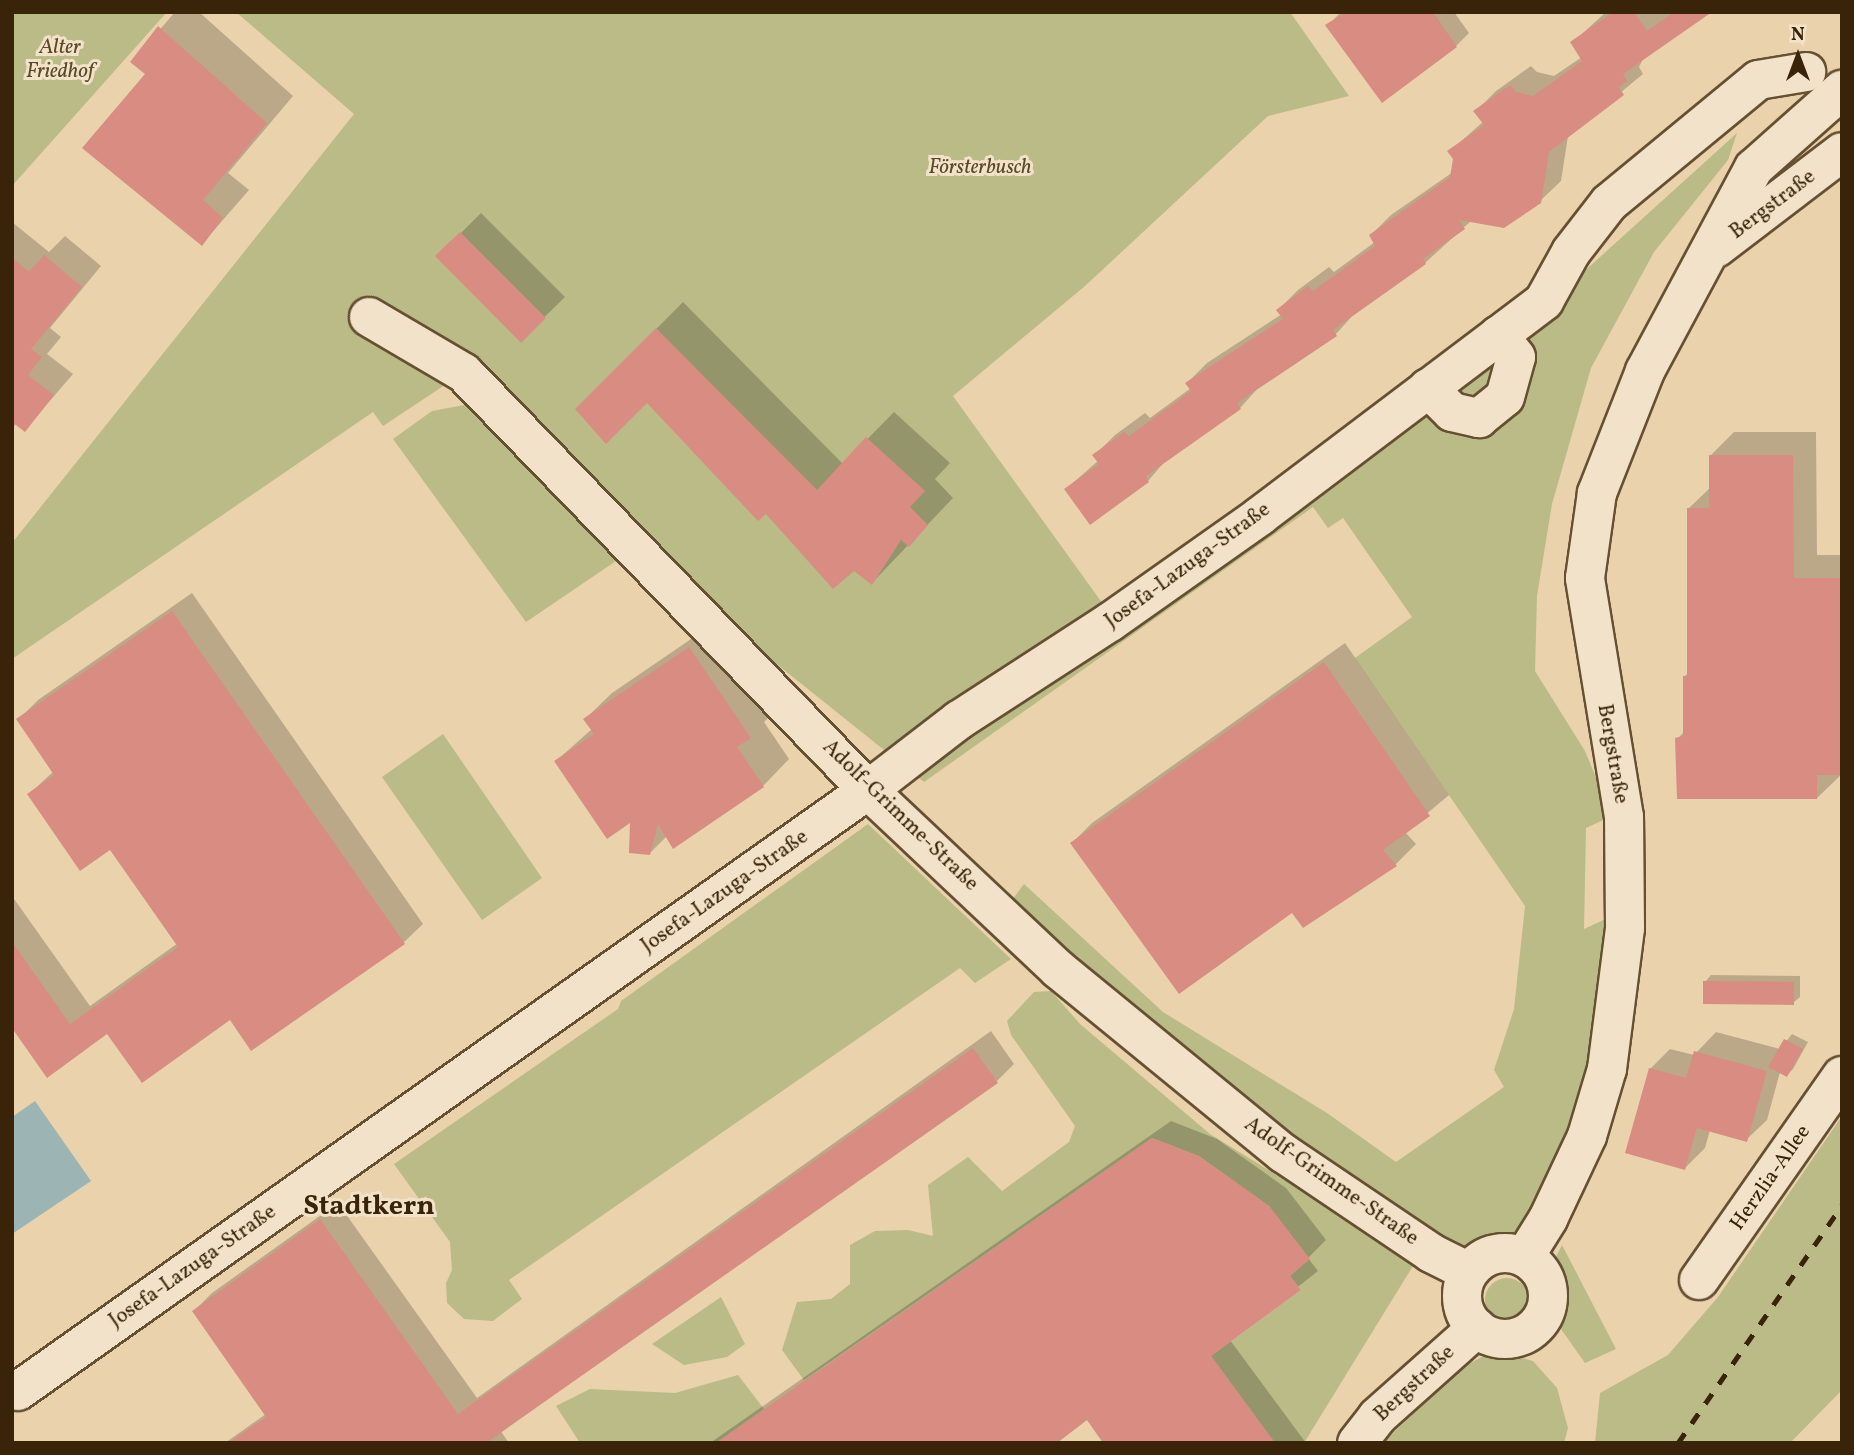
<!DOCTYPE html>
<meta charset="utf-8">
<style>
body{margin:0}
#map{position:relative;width:1854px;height:1455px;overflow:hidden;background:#ead2ac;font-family:Vollkorn,serif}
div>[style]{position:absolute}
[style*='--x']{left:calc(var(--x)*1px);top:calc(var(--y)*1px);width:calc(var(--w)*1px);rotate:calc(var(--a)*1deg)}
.green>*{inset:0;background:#bbbb87}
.round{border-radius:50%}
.water>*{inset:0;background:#9cb5b4}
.shadow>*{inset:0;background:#0003}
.building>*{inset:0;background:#d98c82}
.roads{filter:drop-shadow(2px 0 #665032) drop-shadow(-2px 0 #665032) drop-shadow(0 2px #665032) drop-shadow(0 -2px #665032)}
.minor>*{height:38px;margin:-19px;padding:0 19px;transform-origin:19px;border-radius:19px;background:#f1e2c9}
.minor>.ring{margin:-19px;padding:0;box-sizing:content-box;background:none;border:38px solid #f1e2c9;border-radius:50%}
.rail>*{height:5px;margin-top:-2.5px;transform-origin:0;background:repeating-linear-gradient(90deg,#3a2409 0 12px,transparent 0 24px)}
span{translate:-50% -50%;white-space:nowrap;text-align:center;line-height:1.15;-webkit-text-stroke:6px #f1e2c9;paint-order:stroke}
.park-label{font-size:21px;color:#5a4a28;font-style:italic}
.street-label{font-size:21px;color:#3a2409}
.district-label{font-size:28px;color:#3a2409;font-weight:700}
.frame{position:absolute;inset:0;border:14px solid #3a2409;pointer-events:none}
.north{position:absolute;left:1763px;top:21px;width:70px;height:70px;-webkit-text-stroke:5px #f1e2c9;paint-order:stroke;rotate:0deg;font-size:19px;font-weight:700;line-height:28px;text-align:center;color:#3a2409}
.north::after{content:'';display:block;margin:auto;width:24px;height:32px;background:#3a2409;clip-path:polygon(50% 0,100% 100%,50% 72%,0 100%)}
</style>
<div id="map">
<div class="green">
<i style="clip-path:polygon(12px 12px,167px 12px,12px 186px)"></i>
<i style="clip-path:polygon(236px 12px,1290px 12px,1349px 96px,1268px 116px,1085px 286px,953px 396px,1113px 618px,1547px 305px,1737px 133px,1728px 160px,1654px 252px,1591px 368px,1552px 504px,1537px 596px,1535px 671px,1585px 751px,1612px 816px,1586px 828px,1584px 929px,1610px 917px,1596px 1043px,1568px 1137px,1534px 1205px,1513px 1234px,1474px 1249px,1454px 1245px,1297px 1145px,1273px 1118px,1140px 1022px,1007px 907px,1024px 884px,1163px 1012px,1327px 1113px,1396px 1162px,1504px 1087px,1494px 1070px,1514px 1009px,1525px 906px,1355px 658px,1412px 617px,1343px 518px,1328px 528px,1313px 507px,924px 782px,647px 560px,463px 373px,383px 426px,373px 412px,12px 659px,12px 543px,354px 114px)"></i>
<i style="clip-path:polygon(470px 404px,619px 559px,526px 622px,393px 439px,432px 411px)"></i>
<i style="clip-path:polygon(443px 734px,542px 878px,482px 920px,382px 777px)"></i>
<i style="clip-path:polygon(868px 824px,1011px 959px,975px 983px,960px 968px,509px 1280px,522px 1299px,493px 1321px,464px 1319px,447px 1303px,446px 1283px,452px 1270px,450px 1242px,394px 1164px,618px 1009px,621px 1001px)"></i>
<i style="clip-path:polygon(1051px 991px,1080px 1024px,1210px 1134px,1416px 1261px,1304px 1443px,1275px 1443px,1211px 1356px,1301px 1290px,1290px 1276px,1309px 1259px,1269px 1206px,1199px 1156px,1152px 1138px,804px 1380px,782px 1350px,797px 1302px,831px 1299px,850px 1284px,850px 1245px,875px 1231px,908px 1230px,933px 1236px,928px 1185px,968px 1157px,1002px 1191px,1069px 1142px,1075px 1126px,1011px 1035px,1007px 1021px,1034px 992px)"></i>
<i style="clip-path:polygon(1842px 1116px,1842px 1390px,1790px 1443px,1595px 1443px,1600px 1393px,1668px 1355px,1718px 1297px)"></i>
<i style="clip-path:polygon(1562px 1245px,1616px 1349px,1585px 1363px,1556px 1322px,1561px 1299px,1555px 1259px)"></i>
<i class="round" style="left:1485px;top:1278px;width:44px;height:44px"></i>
<i style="clip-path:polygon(721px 1297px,745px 1344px,727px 1357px,684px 1365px,652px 1344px)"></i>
<i style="clip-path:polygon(1508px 1354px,1533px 1361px,1557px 1388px,1568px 1428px,1564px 1443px,1382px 1443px,1466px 1365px,1484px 1356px)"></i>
<i style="clip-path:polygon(738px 1375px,764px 1409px,716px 1443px,580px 1443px,556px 1406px,590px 1389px,675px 1393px)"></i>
</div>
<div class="water">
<i style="clip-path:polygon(35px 1101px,91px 1181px,12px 1234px,12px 1117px)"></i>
</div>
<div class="shadow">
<i style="clip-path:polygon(175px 12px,199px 12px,293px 96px,228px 173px,249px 190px,202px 244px,148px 74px,132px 62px)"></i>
<i style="clip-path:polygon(1341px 12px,1454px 12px,1469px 33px,1456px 46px,1328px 25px)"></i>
<i style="clip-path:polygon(1606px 12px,1709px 12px,1644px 57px,1639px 67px,1643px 74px,1568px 136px,1561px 181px,1540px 201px,1472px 220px,1425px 263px,1355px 313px,1336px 334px,1259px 387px,1240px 408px,1167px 459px,1148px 481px,1066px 489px,1099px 460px,1095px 455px,1115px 435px,1145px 413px,1150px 418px,1191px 388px,1187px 383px,1207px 363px,1282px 314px,1278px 310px,1298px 290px,1329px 267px,1334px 272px,1375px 242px,1371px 235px,1391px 215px,1453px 172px,1455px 158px,1450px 151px,1484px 121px,1476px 111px,1496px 91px,1531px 66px,1537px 72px,1554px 76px,1582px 57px,1572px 43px)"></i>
<i style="clip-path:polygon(481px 213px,565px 297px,521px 340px,438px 256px)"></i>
<i style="clip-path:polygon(12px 222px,49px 252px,65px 236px,101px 266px,50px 328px,61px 337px,47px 354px,73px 374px,25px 430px,16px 423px,12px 430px)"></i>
<i style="clip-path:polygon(683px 302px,843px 464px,894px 412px,950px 463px,935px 479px,953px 498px,872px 583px,766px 511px,647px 401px,577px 409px)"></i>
<i style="clip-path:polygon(1734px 432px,1816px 432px,1817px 555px,1842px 555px,1842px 774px,1817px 798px,1677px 739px,1684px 732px,1684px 677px,1689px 672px,1689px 508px,1711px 487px,1711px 455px)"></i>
<i style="clip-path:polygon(192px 593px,423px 924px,403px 943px,230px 1018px,107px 1032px,12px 1025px,12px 896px,90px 1006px,178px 943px,111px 847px,29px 794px,54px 771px,18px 720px,38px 700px)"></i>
<i style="clip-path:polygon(716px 622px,776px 710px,764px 722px,789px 759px,763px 786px,667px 836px,650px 853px,632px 820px,556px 761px,592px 729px,585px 719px,612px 693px)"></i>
<i style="clip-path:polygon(1345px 643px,1449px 795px,1405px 832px,1416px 844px,1396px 864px,1303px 926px,1292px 911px,1072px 843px,1092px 823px)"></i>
<i style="clip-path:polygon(1711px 975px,1800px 976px,1800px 997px,1793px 1003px,1705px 982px)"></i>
<i style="clip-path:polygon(991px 1031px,1014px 1064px,996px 1082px,500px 1430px,509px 1443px,225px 1443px,266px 1414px,194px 1311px,212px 1293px,338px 1203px,477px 1398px)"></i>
<i style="clip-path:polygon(1716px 1032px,1780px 1049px,1792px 1034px,1808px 1042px,1793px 1069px,1787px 1075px,1780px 1072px,1767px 1120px,1746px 1140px,1710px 1130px,1705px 1148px,1685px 1168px,1650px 1069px,1670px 1049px,1694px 1055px)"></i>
<i style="clip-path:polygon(1171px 1121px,1217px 1139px,1286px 1188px,1326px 1240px,1308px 1258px,1318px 1271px,1230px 1340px,1306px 1443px,1105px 1443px,1087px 1418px,1052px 1443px,710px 1443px)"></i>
</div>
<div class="building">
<i style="clip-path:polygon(1346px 12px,1433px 12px,1457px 47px,1382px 103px,1325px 25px)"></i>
<i style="clip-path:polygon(1613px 12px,1634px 12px,1647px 31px,1674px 12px,1712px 12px,1623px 74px,1627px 81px,1619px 87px,1624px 95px,1549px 152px,1541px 203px,1504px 228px,1459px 220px,1465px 229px,1423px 259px,1426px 264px,1333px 330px,1337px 336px,1237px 403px,1241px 409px,1146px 476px,1149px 482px,1090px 525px,1064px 489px,1099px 464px,1092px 455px,1124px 432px,1129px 436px,1191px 391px,1185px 383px,1283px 319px,1276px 310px,1308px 286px,1313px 291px,1375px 246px,1369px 235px,1450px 177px,1453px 159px,1447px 151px,1484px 125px,1473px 111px,1510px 85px,1516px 92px,1533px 96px,1582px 61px,1570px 42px)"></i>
<i style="clip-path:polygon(158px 26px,267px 123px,203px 200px,223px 218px,202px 246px,82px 148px,145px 74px,130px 62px)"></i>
<i style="clip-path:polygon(460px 232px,546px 318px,521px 343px,435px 256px)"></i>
<i style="clip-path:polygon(44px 255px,82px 287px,31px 349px,42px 357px,28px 375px,54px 395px,25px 432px,12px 422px,12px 258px,29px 272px)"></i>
<i style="clip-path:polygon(656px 328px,817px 490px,866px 437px,925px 491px,910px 507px,928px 525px,909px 547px,901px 540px,872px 585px,854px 571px,833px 589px,766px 514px,758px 521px,647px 403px,606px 444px,575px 409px)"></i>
<i style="clip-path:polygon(1709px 455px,1793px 455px,1794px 578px,1842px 578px,1842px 775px,1817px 775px,1817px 799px,1677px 799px,1675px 738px,1683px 736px,1683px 676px,1687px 676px,1687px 508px,1709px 508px)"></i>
<i style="clip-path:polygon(172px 611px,405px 944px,251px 1051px,230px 1020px,142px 1083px,107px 1034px,47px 1078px,12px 1028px,12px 942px,70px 1024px,178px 947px,110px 850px,80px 871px,27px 794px,54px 775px,16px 719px)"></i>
<i style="clip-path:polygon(689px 647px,751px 738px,737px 747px,764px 787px,673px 849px,658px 824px,650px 855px,629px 853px,630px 823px,607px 839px,554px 761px,594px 734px,583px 719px)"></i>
<i style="clip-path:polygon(1324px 662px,1430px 816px,1383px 850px,1397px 866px,1303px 928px,1292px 913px,1179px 994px,1070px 843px)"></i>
<i style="clip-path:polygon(1703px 981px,1794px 982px,1794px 1005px,1703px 1004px)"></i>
<i style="clip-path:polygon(1784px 1039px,1803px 1049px,1787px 1077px,1768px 1067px)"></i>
<i style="clip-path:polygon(973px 1048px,998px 1083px,486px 1443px,228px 1443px,266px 1417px,192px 1311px,320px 1219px,458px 1414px)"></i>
<i style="clip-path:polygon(1694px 1051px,1767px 1071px,1747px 1142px,1697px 1128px,1685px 1170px,1625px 1153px,1649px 1068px,1686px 1078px)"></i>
<i style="clip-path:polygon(1152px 1138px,1199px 1156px,1269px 1206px,1310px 1259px,1290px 1276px,1301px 1290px,1211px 1356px,1275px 1443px,1103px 1443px,1087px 1420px,1057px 1443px,716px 1443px)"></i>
</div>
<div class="roads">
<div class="minor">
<i style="--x:1716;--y:248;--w:158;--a:-37.3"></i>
<i style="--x:369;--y:317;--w:110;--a:30.5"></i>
<i style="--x:464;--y:373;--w:581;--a:45.91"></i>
<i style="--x:868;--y:790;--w:261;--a:43.3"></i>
<i style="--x:1058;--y:969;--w:291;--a:39.3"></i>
<i style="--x:1283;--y:1153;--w:179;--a:34"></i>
<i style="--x:1431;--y:1253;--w:42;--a:26.6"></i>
<i style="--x:1428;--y:388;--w:34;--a:45"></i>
<i style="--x:1452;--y:412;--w:28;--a:13"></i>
<i style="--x:1479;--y:418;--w:33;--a:-39"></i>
<i style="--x:1505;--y:397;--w:41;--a:-74.6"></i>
<i style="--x:1516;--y:357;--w:28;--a:-129"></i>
<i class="ring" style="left:1462px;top:1253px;width:48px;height:48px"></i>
<i style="--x:1525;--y:1256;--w:44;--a:-58.1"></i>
<i style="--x:1548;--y:1219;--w:92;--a:-64.8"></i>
<i style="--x:1587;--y:1136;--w:70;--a:-73.4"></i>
<i style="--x:1607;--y:1069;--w:142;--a:-82.7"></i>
<i style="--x:1625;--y:928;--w:111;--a:-90.5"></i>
<i style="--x:1624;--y:817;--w:242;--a:-99.3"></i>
<i style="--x:1585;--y:578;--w:86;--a:-82"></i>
<i style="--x:1597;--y:493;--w:131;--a:-68.5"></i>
<i style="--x:1645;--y:371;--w:230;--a:-61.8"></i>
<i style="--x:1754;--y:168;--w:118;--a:-41.6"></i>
<i style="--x:1699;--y:1280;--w:249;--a:-55"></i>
<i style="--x:18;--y:1391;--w:1041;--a:-35.26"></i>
<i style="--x:868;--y:790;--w:115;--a:-37.6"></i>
<i style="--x:959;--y:720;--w:180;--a:-33"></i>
<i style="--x:1110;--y:622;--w:184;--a:-35.2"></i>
<i style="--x:1260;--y:516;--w:356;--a:-37.1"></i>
<i style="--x:1544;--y:301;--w:56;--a:-61.1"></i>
<i style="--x:1571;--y:252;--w:62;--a:-52.2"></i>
<i style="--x:1609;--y:203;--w:193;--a:-39.5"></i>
<i style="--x:1758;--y:80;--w:49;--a:-9.5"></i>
<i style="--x:1357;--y:1443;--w:33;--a:-52"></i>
<i style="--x:1377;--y:1417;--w:134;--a:-41.7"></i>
</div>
</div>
<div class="rail">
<i style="--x:1678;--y:1443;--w:289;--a:-55.4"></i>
</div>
<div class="park-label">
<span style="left:60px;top:60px">Alter<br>Friedhof</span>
<span style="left:980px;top:168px">Försterbusch</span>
</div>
<div class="street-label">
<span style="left:1773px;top:205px;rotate:-37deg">Bergstraße</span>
<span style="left:1188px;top:566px;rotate:-36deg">Josefa-Lazuga-Straße</span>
<span style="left:1612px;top:754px;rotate:80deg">Bergstraße</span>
<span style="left:900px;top:816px;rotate:44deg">Adolf-Grimme-Straße</span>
<span style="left:725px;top:892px;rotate:-35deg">Josefa-Lazuga-Straße</span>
<span style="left:1771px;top:1178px;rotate:-55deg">Herzlia-Allee</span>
<span style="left:1331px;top:1182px;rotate:35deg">Adolf-Grimme-Straße</span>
<span style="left:193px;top:1267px;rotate:-35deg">Josefa-Lazuga-Straße</span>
<span style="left:1415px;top:1384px;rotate:-43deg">Bergstraße</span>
</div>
<div class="district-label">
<span style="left:369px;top:1207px">Stadtkern</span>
</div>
<div class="frame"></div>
<div class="north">N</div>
</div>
